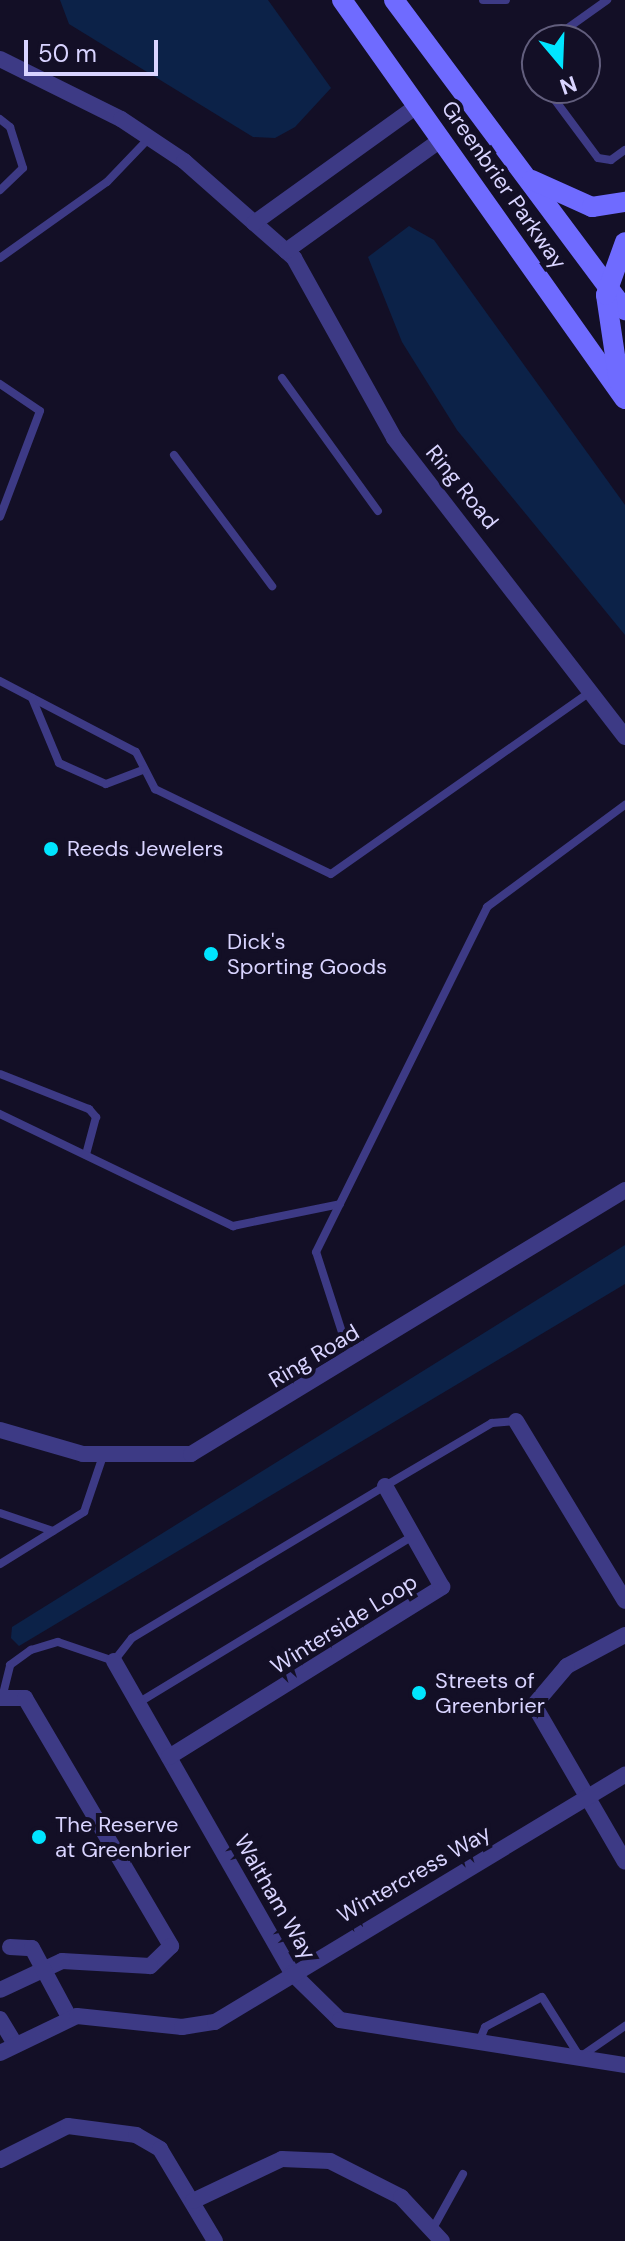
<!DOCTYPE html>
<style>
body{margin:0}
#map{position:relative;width:625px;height:2241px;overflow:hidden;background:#130f26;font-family:"DM Sans",sans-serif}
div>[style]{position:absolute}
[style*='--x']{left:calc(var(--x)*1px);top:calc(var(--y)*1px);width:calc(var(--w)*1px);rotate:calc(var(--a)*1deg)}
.water>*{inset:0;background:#0c2248}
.lane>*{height:8px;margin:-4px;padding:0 4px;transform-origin:4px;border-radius:4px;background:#3d3a85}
.street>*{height:16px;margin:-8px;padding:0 8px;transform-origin:8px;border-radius:8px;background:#3d3a85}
.secondary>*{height:20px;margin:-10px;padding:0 10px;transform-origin:10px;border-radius:10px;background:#6f6bff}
.dots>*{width:22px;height:22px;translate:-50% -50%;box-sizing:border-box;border:4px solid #130f26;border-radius:50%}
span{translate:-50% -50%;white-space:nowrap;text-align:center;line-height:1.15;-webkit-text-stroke:8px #130f26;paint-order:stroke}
.street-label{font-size:22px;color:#d9d4ff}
.poi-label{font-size:22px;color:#d9d4ff}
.left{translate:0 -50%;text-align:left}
.north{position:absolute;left:521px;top:24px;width:80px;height:80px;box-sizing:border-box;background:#130f26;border:2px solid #625e7d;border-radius:50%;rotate:161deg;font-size:22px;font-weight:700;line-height:32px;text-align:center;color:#d9d4ff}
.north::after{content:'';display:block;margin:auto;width:28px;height:36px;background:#00e5ff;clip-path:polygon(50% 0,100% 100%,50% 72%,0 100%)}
.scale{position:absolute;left:24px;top:40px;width:134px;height:36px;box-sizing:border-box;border:4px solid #d9d4ff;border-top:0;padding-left:10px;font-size:24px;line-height:28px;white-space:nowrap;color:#d9d4ff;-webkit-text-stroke:6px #130f26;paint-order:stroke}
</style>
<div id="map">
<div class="water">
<i style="clip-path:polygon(60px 0,268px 0,331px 88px,295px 127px,275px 138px,253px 137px,69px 24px)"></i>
<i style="clip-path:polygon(409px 226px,434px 240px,625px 505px,625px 635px,457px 430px,402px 342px,368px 257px)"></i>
<i style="clip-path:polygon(625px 1245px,625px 1284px,19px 1646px,11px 1638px,12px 1627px)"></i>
</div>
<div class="lane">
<i style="--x:483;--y:0;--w:23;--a:0"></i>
<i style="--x:551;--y:40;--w:69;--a:-35.5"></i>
<i style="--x:537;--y:50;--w:8;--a:150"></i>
<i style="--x:530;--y:54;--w:22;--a:72"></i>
<i style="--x:546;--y:88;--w:87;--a:53.4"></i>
<i style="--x:598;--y:158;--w:13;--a:9"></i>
<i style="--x:611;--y:160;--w:17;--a:-36"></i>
<i style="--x:0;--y:119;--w:13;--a:39"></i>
<i style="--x:10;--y:127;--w:43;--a:72.4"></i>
<i style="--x:23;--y:168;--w:32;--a:136"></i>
<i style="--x:0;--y:258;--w:131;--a:-35.4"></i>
<i style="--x:107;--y:182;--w:61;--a:-46.3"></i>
<i style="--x:282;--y:378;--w:164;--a:54.2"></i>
<i style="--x:0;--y:384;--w:48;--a:34"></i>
<i style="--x:40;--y:411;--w:113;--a:110.7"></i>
<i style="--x:174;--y:455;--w:164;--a:53.2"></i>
<i style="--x:0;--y:681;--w:153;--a:27.6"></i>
<i style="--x:136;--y:752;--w:42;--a:62.8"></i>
<i style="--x:155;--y:789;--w:195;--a:25.8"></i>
<i style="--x:331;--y:874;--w:317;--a:-35.1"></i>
<i style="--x:32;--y:698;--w:70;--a:67.4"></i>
<i style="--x:59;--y:763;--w:51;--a:24.1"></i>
<i style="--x:106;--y:784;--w:40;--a:-21"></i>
<i style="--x:0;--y:1074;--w:96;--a:21.5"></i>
<i style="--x:89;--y:1109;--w:11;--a:49"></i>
<i style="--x:96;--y:1117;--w:39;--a:105"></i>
<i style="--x:0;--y:1114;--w:259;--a:25.7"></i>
<i style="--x:233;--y:1226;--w:109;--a:-11.6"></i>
<i style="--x:350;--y:1357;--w:110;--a:-107.9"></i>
<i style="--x:316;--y:1252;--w:385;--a:-63.6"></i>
<i style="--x:487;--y:907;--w:172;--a:-36.5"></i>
<i style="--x:0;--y:1513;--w:56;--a:18.8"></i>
<i style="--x:0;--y:1564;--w:99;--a:-31.8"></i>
<i style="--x:84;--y:1512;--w:59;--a:-71.3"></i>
<i style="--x:2;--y:1698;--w:34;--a:-76"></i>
<i style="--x:10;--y:1665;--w:26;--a:-36"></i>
<i style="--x:31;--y:1650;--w:28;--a:-17"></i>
<i style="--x:58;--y:1642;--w:59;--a:18.7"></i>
<i style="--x:114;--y:1661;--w:29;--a:-52"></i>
<i style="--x:132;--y:1638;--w:295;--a:-31"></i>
<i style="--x:385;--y:1486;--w:124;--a:-30.5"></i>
<i style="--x:492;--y:1423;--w:23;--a:-5"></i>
<i style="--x:138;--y:1703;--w:322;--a:-31.3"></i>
<i style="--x:479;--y:2042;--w:16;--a:-68"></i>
<i style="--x:485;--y:2027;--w:64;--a:-27.8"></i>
<i style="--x:542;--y:1997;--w:71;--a:57.7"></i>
<i style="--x:580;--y:2057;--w:55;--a:-34.6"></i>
<i style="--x:432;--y:2230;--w:64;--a:-61"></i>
</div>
<div class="street">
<i style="--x:0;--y:59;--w:135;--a:26.4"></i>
<i style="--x:121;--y:119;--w:76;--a:33.7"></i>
<i style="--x:184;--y:161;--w:147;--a:41.4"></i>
<i style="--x:294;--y:258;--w:206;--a:60.9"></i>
<i style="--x:394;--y:438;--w:378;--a:52.3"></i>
<i style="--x:254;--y:223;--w:202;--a:-35.7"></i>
<i style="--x:286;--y:251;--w:192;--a:-35.7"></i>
<i style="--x:516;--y:1421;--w:210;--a:58.8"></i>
<i style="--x:0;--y:1430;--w:86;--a:16.1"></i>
<i style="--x:83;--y:1454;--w:108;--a:0"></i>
<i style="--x:191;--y:1454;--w:508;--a:-31.31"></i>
<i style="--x:625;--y:1635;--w:66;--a:151.9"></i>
<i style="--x:567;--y:1666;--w:51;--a:130.2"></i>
<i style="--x:534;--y:1705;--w:181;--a:59.9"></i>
<i style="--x:114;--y:1661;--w:359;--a:60.3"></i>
<i style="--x:292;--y:1973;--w:67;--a:44.4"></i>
<i style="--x:340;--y:2020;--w:289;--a:9"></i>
<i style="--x:0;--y:1698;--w:25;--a:0"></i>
<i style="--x:25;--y:1698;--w:288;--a:59.5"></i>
<i style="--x:171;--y:1946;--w:29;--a:136"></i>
<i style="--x:150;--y:1966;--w:88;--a:-176.7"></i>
<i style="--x:62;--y:1961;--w:68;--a:154.9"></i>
<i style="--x:169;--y:1757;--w:322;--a:-31.9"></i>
<i style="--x:442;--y:1587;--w:116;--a:-119.4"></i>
<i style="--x:10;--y:1947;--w:22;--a:3"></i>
<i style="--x:32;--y:1948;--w:78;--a:61.8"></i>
<i style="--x:0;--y:2019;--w:29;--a:59"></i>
<i style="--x:0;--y:2053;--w:85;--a:-25.7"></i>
<i style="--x:77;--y:2016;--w:106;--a:6"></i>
<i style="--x:182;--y:2027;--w:33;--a:-9"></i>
<i style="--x:215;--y:2022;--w:479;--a:-31.1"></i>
<i style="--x:0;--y:2160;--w:76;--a:-26.6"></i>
<i style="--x:68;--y:2126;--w:69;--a:7.5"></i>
<i style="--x:136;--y:2135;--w:28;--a:30"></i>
<i style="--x:160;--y:2149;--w:107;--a:59.1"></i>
<i style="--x:193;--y:2201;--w:98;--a:-25.3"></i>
<i style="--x:282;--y:2159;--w:48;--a:2.4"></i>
<i style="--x:330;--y:2161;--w:80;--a:26.9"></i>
<i style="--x:401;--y:2197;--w:60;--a:47"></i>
</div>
<div class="secondary">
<i style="--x:342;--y:0;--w:489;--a:54.7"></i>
<i style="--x:394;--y:0;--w:387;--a:53.3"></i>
<i style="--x:532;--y:180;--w:66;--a:24.2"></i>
<i style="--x:592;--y:207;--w:33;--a:-9"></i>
<i style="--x:619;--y:382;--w:88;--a:-98.5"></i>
<i style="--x:606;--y:295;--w:56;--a:-70.3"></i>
</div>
<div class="dots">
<i style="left:51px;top:849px;background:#00e5ff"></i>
<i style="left:211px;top:954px;background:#00e5ff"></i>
<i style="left:419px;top:1693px;background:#00e5ff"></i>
<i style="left:39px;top:1837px;background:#00e5ff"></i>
</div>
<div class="street-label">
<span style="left:504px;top:185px;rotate:55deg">Greenbrier Parkway</span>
<span style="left:462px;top:487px;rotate:51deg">Ring Road</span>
<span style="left:314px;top:1356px;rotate:-31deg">Ring Road</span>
<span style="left:344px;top:1624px;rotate:-32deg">Winterside Loop</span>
<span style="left:414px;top:1874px;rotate:-30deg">Wintercress Way</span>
<span style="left:275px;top:1897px;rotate:60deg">Waltham Way</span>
</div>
<div class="poi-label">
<span class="left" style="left:67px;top:849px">Reeds Jewelers</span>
<span class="left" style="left:227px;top:954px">Dick's<br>Sporting Goods</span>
<span class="left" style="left:435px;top:1693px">Streets of<br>Greenbrier</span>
<span class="left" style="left:55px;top:1837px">The Reserve<br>at Greenbrier</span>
</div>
<div class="north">N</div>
<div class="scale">50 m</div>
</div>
